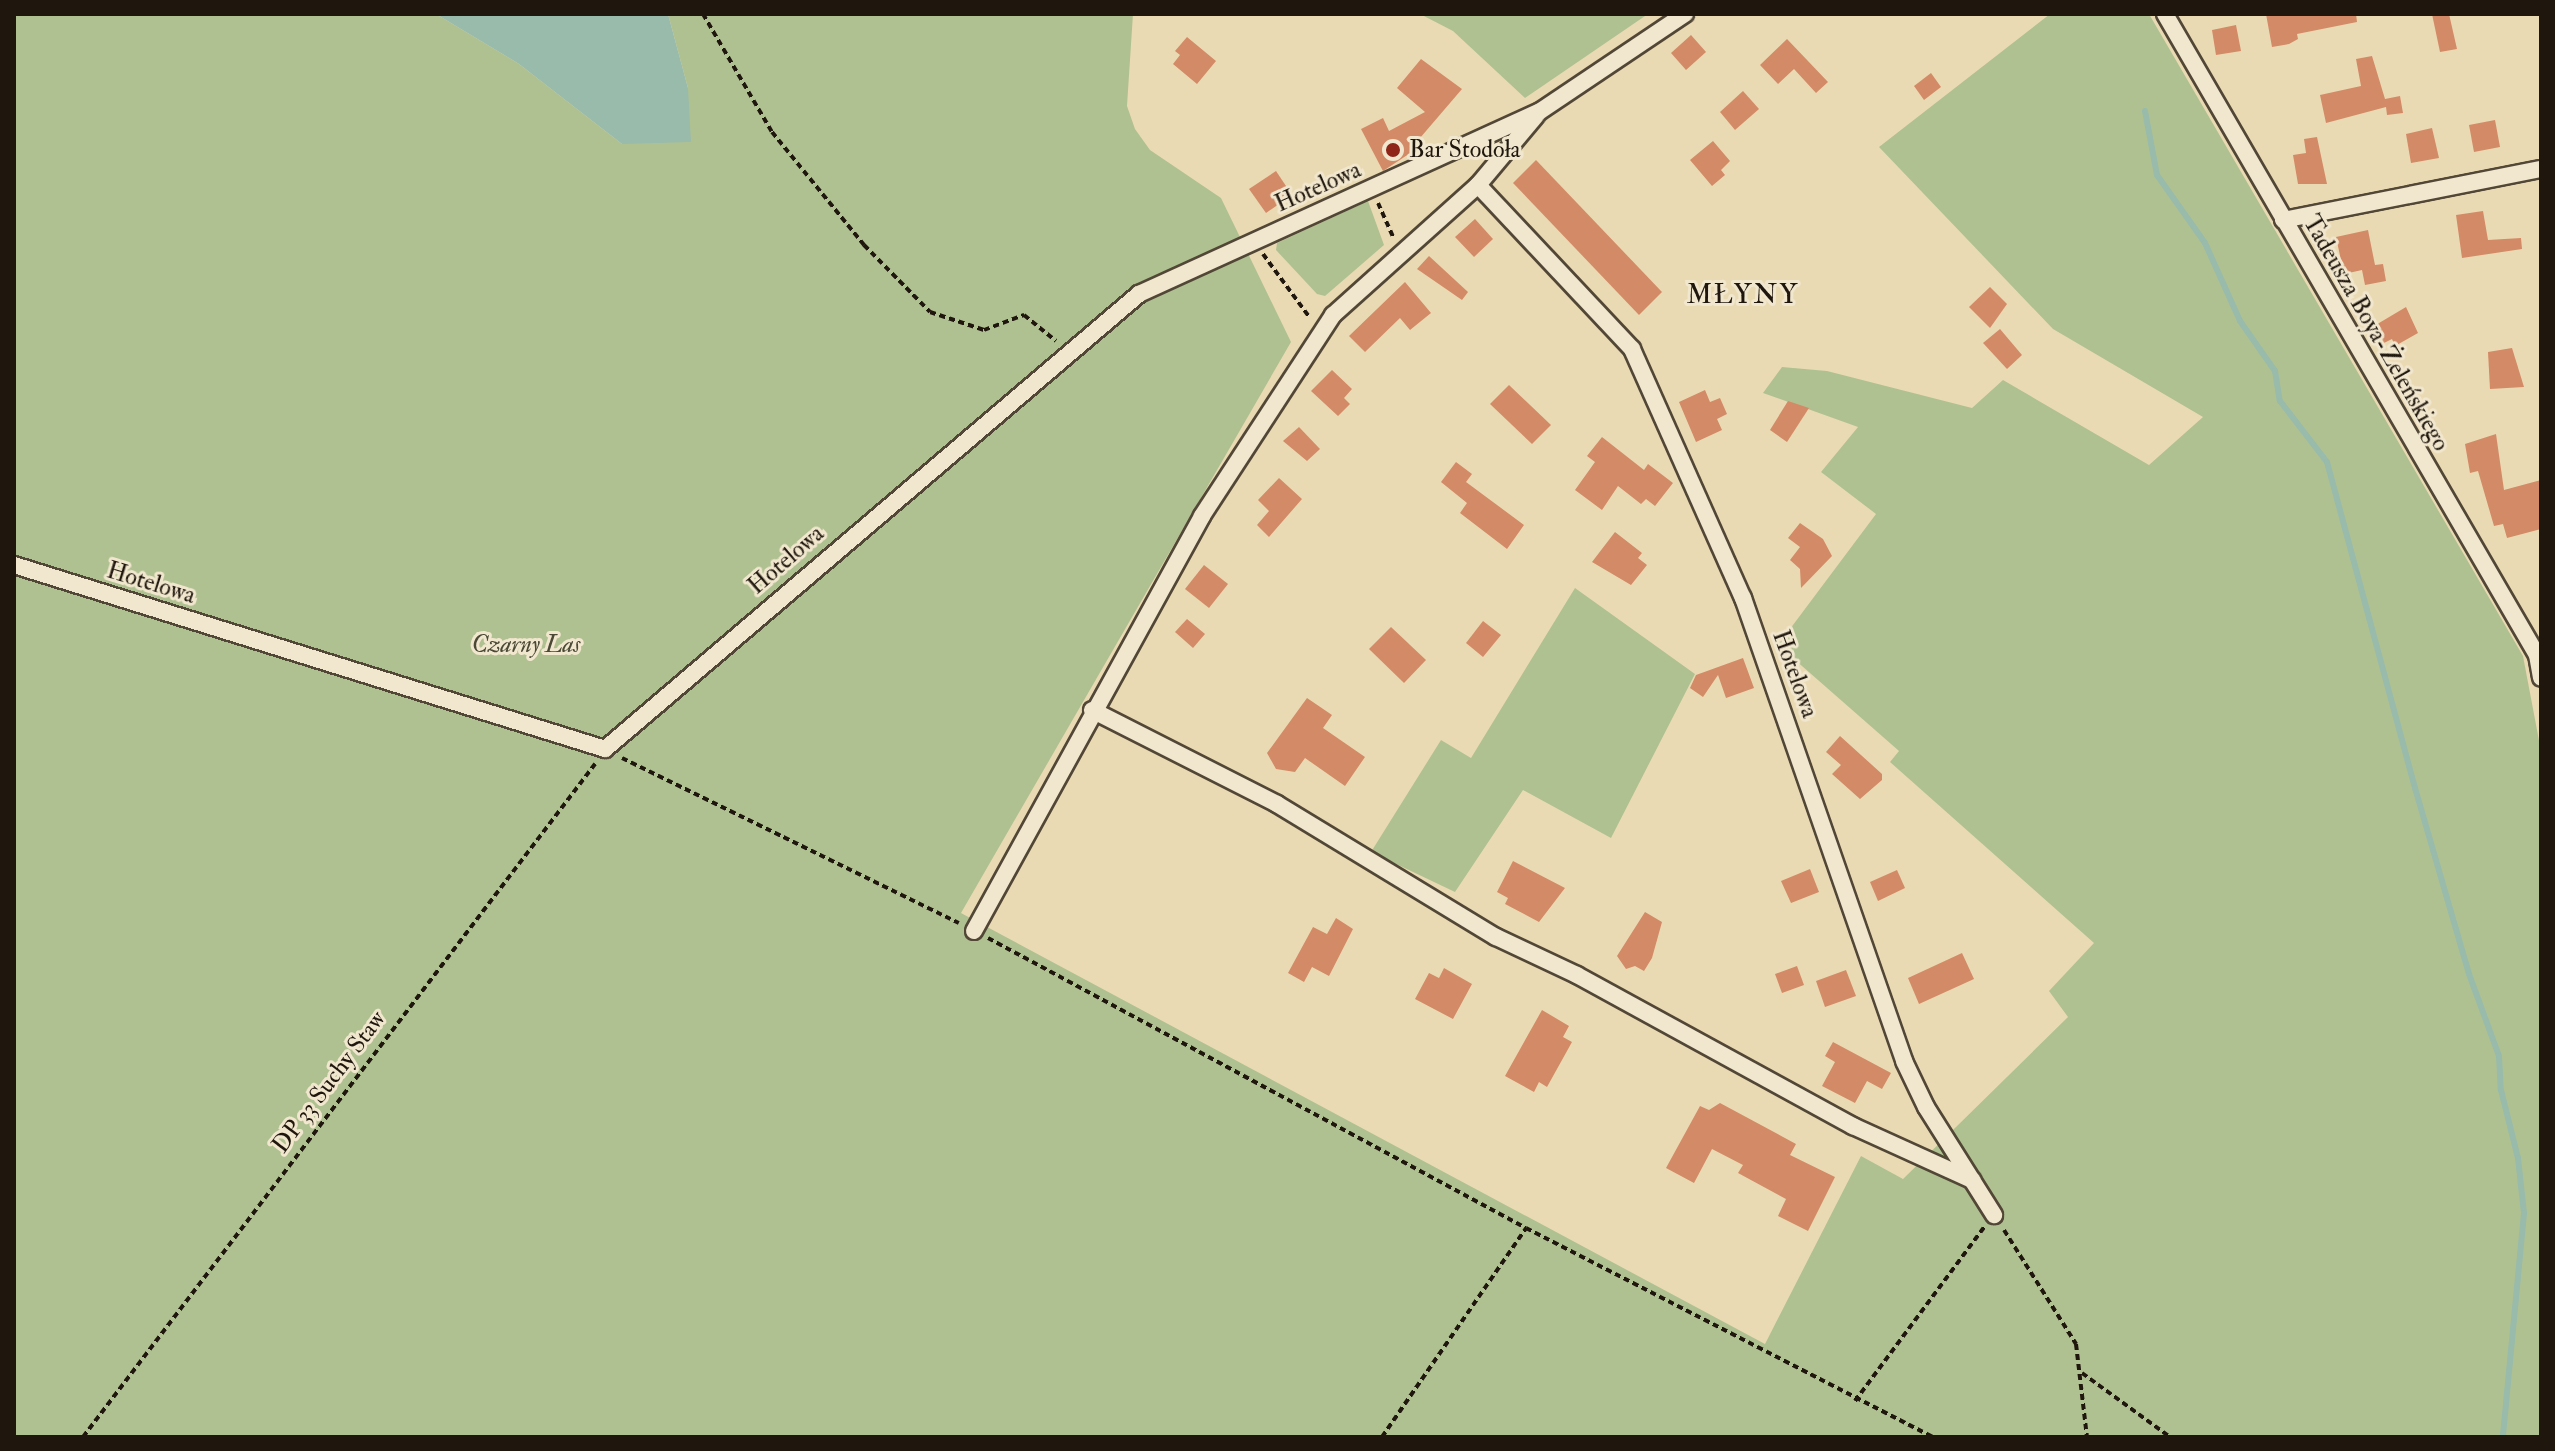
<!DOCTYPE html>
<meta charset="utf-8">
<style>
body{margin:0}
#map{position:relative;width:2555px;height:1451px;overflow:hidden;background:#eadab3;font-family:"IM FELL Double Pica",serif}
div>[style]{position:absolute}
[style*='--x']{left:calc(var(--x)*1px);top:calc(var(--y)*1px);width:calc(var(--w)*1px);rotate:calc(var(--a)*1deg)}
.green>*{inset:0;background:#b0c191}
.water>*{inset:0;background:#98bbab}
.stream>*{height:6px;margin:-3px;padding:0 3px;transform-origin:3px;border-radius:3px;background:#98bbab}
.building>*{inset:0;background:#d38a67}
.path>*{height:4px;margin-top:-2px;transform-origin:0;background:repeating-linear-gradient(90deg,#1f160d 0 6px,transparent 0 10px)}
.roads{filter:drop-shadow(2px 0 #524736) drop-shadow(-2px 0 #524736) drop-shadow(0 2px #524736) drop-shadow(0 -2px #524736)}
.minor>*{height:16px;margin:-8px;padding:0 8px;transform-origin:8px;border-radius:8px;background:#f1e7ce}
.dots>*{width:22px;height:22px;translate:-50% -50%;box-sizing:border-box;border:4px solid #f1e7ce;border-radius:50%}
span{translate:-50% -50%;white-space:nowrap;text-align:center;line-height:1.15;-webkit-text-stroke:6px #f1e7ce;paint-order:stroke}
.poi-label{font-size:24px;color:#1f160d}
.left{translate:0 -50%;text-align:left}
.street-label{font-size:24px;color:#1f160d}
.park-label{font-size:24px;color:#4a4935;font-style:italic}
.neighbourhood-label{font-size:26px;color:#1f160d;letter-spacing:2px}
.frame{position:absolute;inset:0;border:16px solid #1f160d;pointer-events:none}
</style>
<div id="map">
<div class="green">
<i style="clip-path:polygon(14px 14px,436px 14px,519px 64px,622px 144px,688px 88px,668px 14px,1133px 14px,1127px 106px,1135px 129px,1150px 150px,1221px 198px,1291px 342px,961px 913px,1765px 1344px,1861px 1156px,1903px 1179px,2068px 1017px,2049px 991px,2094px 943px,1890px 762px,1899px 751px,1778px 645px,1876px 514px,1821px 472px,1858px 427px,1763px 393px,1782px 367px,1827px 371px,1972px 408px,2003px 380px,2149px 465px,2203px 417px,2053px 329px,1879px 147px,2050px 14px,2149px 14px,2523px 656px,2541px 751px,2541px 1437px,14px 1437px)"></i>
<i style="clip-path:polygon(1420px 14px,1648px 14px,1525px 98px,1453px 31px)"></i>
<i style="clip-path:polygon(1368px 201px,1384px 245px,1325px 296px,1317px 294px,1276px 250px,1277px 243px)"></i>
<i style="clip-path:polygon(1575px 588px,1695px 674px,1611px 838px,1523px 790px,1455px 892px,1371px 852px,1441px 740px,1471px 758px)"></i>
</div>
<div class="water">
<i style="clip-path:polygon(436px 14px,668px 14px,688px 88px,691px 142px,622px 144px,519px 64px)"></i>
</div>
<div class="stream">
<i style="--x:2145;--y:111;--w:65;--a:79.4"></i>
<i style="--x:2157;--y:175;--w:83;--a:54.8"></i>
<i style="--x:2205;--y:243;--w:85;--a:65.8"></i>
<i style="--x:2240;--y:321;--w:61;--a:55"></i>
<i style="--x:2275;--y:371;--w:30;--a:81"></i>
<i style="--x:2280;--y:401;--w:77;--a:52.4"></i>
<i style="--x:2327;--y:462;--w:338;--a:74.9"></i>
<i style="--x:2415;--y:788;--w:194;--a:73.8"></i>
<i style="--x:2469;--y:974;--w:87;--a:69.9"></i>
<i style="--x:2499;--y:1056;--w:34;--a:87"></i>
<i style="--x:2501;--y:1090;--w:70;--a:76"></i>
<i style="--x:2518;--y:1158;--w:55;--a:83.8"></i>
<i style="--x:2524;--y:1213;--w:225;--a:95.4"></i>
</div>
<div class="building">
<i style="clip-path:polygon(2266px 14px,2356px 14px,2357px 22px,2297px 34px,2298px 39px,2289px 44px,2272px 47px)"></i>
<i style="clip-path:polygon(2432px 14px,2449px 14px,2457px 49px,2440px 52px)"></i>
<i style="clip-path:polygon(2236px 25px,2241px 51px,2216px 55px,2212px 30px)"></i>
<i style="clip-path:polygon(1691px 35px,1706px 52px,1686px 70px,1671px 53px)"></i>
<i style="clip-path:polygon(1187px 37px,1216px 61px,1197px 84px,1173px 64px,1180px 55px,1175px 51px)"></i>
<i style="clip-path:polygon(1787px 39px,1828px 82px,1816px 93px,1794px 69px,1778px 84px,1760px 65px)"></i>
<i style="clip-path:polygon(2372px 56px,2385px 99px,2400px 96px,2403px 113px,2387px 115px,2386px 107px,2326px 123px,2320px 95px,2361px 86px,2356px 59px)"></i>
<i style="clip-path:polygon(1421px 59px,1462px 89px,1420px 138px,1424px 144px,1383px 171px,1361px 129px,1383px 118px,1389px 131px,1425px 112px,1397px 88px)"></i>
<i style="clip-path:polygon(1931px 73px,1941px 87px,1924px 100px,1914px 86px)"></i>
<i style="clip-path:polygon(1743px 91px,1759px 109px,1735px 130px,1720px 112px)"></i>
<i style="clip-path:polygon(2495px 120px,2500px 147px,2474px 152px,2469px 125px)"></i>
<i style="clip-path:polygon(2432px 128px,2439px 158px,2411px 163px,2406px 134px)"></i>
<i style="clip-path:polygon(2317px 137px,2327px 184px,2298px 184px,2293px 155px,2306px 153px,2304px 139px)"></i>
<i style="clip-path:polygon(1713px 141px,1730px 161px,1721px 170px,1725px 175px,1712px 186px,1690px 160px)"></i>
<i style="clip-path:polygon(1536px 160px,1662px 292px,1639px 315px,1513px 183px)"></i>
<i style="clip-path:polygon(1276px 171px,1292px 195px,1266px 213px,1249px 189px)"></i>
<i style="clip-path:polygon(2483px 211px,2488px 240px,2521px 238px,2522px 249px,2462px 258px,2456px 215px)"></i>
<i style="clip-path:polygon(1475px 219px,1493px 239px,1474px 257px,1455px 237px)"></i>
<i style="clip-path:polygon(2368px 230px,2375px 265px,2383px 264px,2386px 281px,2365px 285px,2362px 270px,2344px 274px,2336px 237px)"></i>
<i style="clip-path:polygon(1429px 256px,1468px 292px,1462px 300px,1417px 269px)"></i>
<i style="clip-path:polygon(1405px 282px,1431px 313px,1410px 330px,1400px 318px,1365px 352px,1349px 336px)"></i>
<i style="clip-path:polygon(1990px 287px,2007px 304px,1990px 328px,1969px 307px)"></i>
<i style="clip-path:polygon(2406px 307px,2418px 333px,2395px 346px,2392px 339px,2384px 343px,2374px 326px)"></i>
<i style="clip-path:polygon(2000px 329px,2022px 355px,2007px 369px,1983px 343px)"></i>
<i style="clip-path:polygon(2512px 348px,2524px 387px,2490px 389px,2488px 352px)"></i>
<i style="clip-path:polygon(1332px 370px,1352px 389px,1344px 398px,1350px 404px,1338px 416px,1311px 391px)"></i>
<i style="clip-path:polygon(1509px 385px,1551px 425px,1532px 444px,1490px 404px)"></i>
<i style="clip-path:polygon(1705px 390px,1710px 402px,1720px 398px,1727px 414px,1717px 419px,1722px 430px,1696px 442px,1679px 402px)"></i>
<i style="clip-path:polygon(1788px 401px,1809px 408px,1787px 442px,1770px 430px)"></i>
<i style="clip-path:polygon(1299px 427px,1320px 449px,1307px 461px,1283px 441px)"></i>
<i style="clip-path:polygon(2496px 434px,2504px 490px,2541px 480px,2541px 529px,2507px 538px,2503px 524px,2494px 526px,2478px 471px,2470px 473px,2465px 444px)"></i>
<i style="clip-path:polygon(1602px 437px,1644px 470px,1648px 464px,1673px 483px,1655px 506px,1646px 499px,1641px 504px,1618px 486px,1602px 510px,1575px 490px,1595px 462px,1587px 456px)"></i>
<i style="clip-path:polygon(1456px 462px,1472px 474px,1466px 482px,1524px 525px,1507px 549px,1460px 513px,1467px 503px,1441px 482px)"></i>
<i style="clip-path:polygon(1279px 478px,1302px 499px,1269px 537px,1257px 525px,1269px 511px,1258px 500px)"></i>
<i style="clip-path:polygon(1800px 523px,1823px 539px,1832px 556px,1801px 588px,1800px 569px,1790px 560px,1800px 547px,1788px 538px)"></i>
<i style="clip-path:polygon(1615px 532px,1642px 553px,1638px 558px,1647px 565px,1631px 585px,1592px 562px)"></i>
<i style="clip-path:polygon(1204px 565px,1228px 584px,1209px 608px,1185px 589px)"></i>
<i style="clip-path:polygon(1187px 619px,1205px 634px,1193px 648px,1175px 632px)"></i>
<i style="clip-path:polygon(1483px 621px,1501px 635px,1483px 657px,1466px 643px)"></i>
<i style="clip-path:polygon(1391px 627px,1426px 660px,1404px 683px,1369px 649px)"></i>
<i style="clip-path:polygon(1743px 658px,1754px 688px,1726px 698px,1718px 675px,1703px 697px,1690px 688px,1696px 675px)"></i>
<i style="clip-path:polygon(1307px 698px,1332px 715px,1323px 728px,1365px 757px,1345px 786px,1305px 758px,1295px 772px,1276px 769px,1267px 753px)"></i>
<i style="clip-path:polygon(1840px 736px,1882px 774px,1882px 780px,1860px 799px,1832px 774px,1841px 765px,1826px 752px)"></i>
<i style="clip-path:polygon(1513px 861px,1565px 888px,1539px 922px,1505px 904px,1508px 898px,1497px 892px)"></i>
<i style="clip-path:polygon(1810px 869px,1819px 892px,1791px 903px,1781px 881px)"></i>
<i style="clip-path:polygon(1897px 870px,1905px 888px,1878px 901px,1870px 882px)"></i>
<i style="clip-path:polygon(1645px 912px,1662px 922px,1652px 958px,1644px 971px,1635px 966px,1626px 969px,1617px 956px)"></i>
<i style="clip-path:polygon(1336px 918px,1353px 929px,1329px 976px,1312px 967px,1304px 982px,1288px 973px,1313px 927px,1327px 934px)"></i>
<i style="clip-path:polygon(1962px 953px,1974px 979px,1919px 1004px,1908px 978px)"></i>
<i style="clip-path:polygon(1797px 966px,1804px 985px,1782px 993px,1775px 974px)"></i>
<i style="clip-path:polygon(1444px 968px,1472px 984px,1453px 1019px,1415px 999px,1429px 973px,1439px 978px)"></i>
<i style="clip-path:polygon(1846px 970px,1856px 996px,1825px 1007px,1816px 981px)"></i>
<i style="clip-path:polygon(1542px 1010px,1569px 1026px,1563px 1037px,1572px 1042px,1547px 1087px,1539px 1082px,1534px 1092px,1505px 1076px)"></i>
<i style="clip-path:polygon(1833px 1042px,1891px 1073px,1882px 1089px,1867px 1081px,1855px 1103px,1822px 1086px,1835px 1062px,1825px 1056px)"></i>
<i style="clip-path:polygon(1720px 1103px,1796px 1144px,1790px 1155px,1835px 1177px,1808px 1231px,1778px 1216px,1786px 1199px,1738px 1173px,1743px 1165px,1712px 1149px,1694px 1183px,1666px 1168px,1700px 1106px,1709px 1110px)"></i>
</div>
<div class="path">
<i style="--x:703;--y:14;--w:137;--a:59.7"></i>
<i style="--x:772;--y:132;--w:146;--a:50.8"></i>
<i style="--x:864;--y:245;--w:94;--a:45.4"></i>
<i style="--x:930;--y:312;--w:57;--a:18.4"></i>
<i style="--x:984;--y:330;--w:43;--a:-20.6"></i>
<i style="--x:1024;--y:315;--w:41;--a:39.1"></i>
<i style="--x:1378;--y:203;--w:39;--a:66"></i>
<i style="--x:1263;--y:254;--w:79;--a:53.7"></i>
<i style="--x:622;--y:758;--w:375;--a:26.1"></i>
<i style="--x:988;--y:938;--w:611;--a:28.33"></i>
<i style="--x:1526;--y:1228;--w:457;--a:27.2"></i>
<i style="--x:2004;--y:1230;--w:135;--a:57.7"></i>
<i style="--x:2076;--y:1344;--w:94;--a:83.3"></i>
<i style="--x:2082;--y:1373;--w:109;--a:36"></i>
<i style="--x:1855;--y:1401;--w:218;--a:-53.4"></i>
<i style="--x:83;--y:1437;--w:846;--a:-52.74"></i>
<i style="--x:1382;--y:1437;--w:254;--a:-55.4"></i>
</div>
<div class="roads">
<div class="minor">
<i style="--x:2165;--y:14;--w:741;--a:59.87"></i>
<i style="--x:2537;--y:655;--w:23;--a:80"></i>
<i style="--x:1478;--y:185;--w:225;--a:46.8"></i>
<i style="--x:1632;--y:349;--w:273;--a:66"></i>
<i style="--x:1743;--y:598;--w:490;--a:70.8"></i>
<i style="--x:1904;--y:1061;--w:51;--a:64.4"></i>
<i style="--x:1926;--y:1107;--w:128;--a:57.8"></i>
<i style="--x:2283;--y:220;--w:263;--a:-11.2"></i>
<i style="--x:14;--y:565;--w:619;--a:17.29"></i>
<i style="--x:605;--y:749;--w:702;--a:-40.43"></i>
<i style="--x:1139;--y:294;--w:439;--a:-24.5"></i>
<i style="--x:1539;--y:112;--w:176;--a:-33.9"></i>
<i style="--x:1092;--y:710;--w:208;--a:26.9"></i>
<i style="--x:1277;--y:804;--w:256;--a:31.3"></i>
<i style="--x:1496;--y:937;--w:89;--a:25.1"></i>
<i style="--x:1577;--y:975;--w:315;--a:28.7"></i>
<i style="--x:1853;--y:1126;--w:131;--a:24.4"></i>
<i style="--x:974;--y:931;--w:474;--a:-61.2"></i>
<i style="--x:1202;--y:516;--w:240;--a:-56.9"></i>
<i style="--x:1333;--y:315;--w:195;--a:-41.9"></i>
<i style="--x:1478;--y:185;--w:90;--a:-50"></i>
</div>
</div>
<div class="dots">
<i style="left:1393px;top:150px;background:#8f2418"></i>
</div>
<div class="poi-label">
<span class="left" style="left:1409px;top:150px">Bar Stodoła</span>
</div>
<div class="street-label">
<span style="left:1318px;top:187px;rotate:-24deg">Hotelowa</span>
<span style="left:2376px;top:333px;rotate:60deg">Tadeusza Boya-Żeleńskiego</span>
<span style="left:786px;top:560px;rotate:-41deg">Hotelowa</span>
<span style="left:151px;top:583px;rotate:17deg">Hotelowa</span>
<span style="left:1795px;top:674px;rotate:70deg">Hotelowa</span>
<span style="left:329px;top:1082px;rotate:-53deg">DP 33 Suchy Staw</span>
</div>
<div class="park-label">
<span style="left:526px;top:645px">Czarny Las</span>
</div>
<div class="neighbourhood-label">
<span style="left:1743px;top:296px">MŁYNY</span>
</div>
<div class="frame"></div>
</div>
